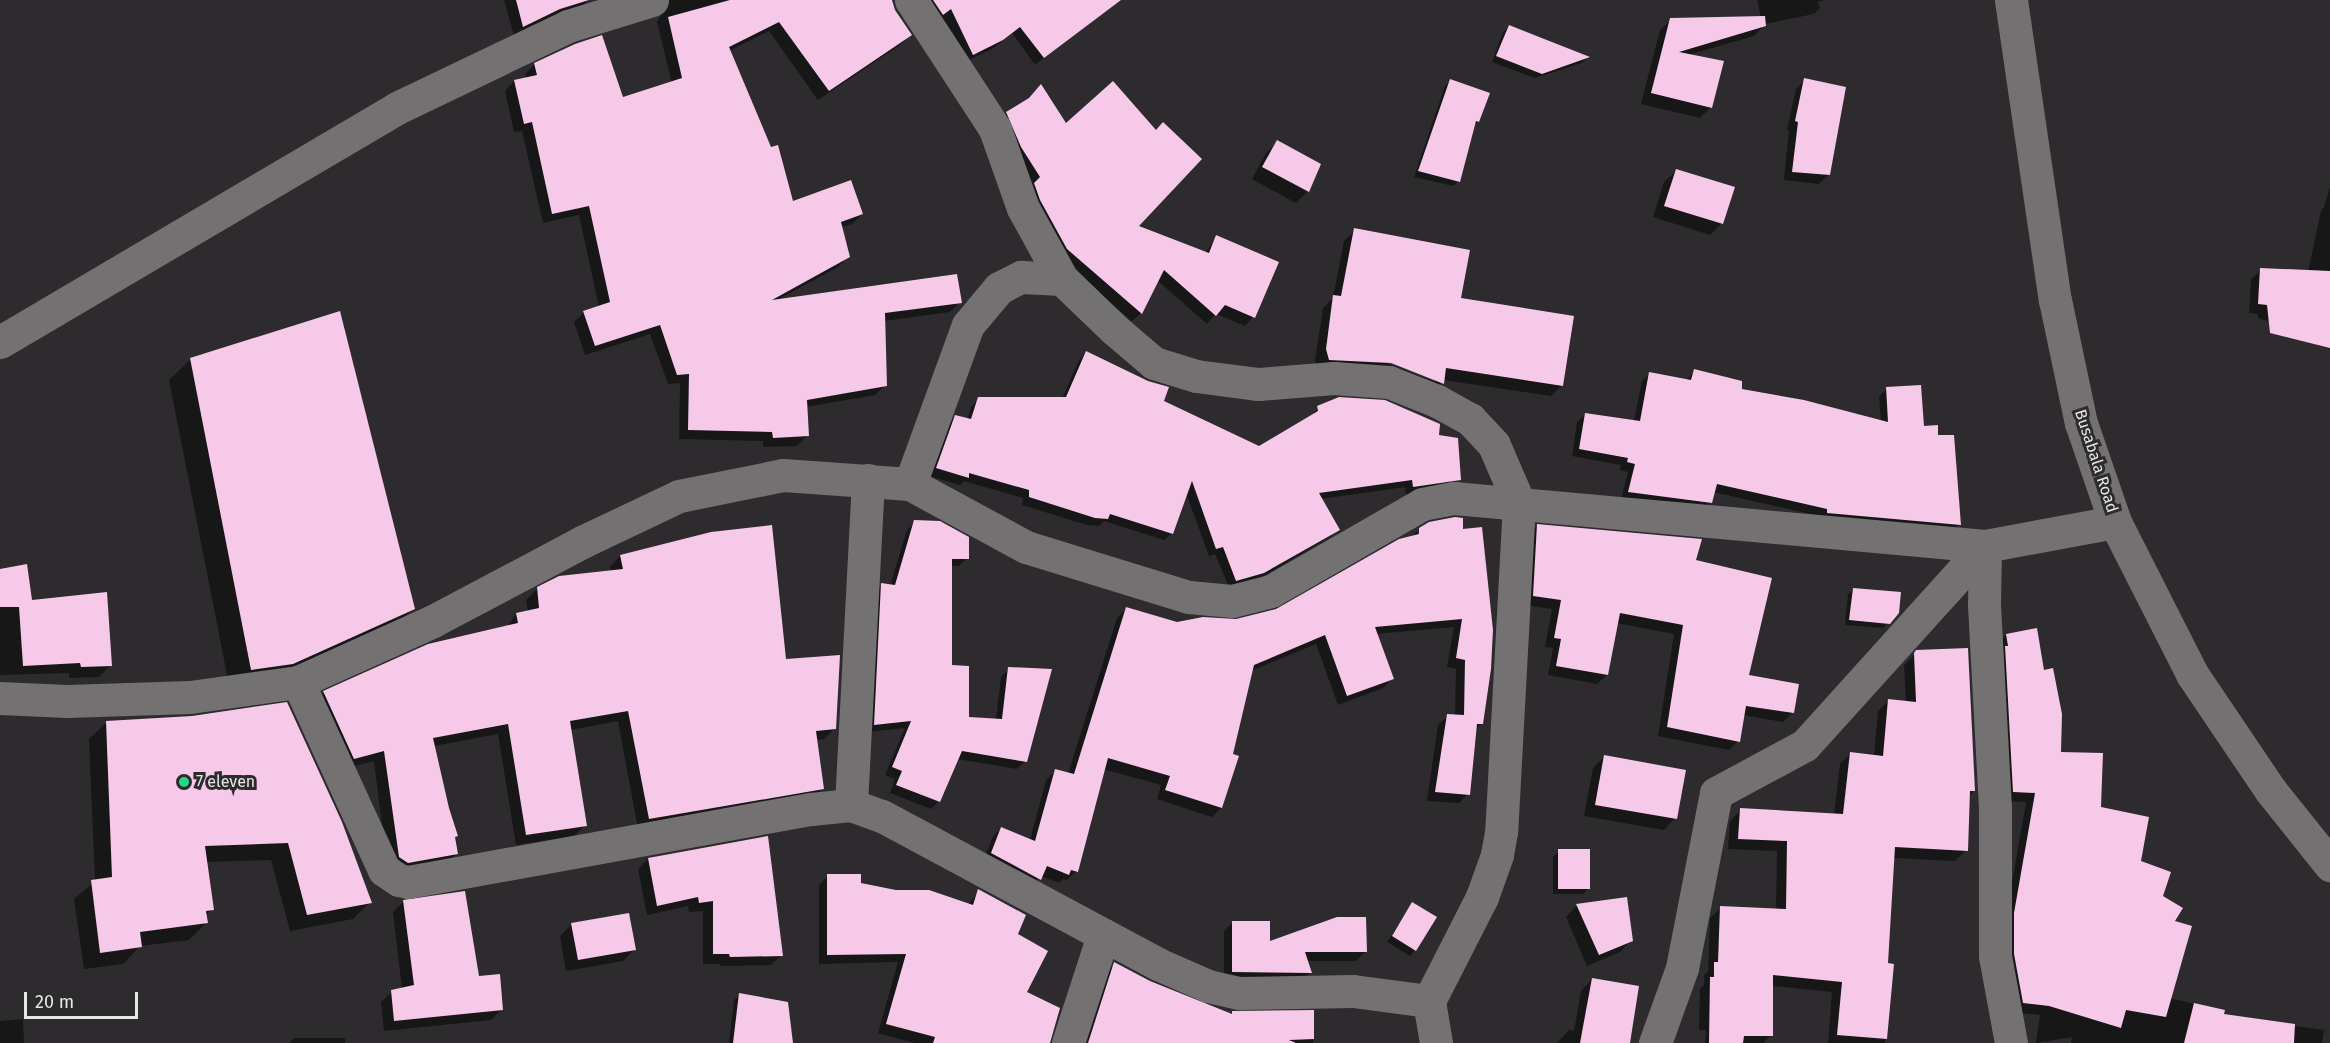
<!DOCTYPE html>
<style>
body{margin:0}
#map{position:relative;width:2330px;height:1043px;overflow:hidden;background:#2d2b2d;font-family:"Fira Sans",sans-serif}
div>[style]{position:absolute}
[style*='--x']{left:calc(var(--x)*1px);top:calc(var(--y)*1px);width:calc(var(--w)*1px);rotate:calc(var(--a)*1deg)}
.shadow>*{inset:0;background:#0007}
.building>*{inset:0;background:#f6c9e9}
.minor>*{height:33px;margin:-16.5px;padding:0 16.5px;transform-origin:16.5px;border-radius:16.5px;background:#747173}
.dots>*{width:16px;height:16px;translate:-50% -50%;box-sizing:border-box;border:3px solid #2d2b2d;border-radius:50%}
span{translate:-50% -50%;white-space:nowrap;text-align:center;line-height:1.15;-webkit-text-stroke:6px #2d2b2d;paint-order:stroke}
.street-label{font-size:16px;color:#e8e7e8}
.poi-label{font-size:16px;color:#e8e7e8}
.left{translate:0 -50%;text-align:left}
.scale{position:absolute;left:24px;top:992px;width:114px;height:27px;box-sizing:border-box;border:3px solid #e8e7e8;border-top:0;padding-left:8px;font-size:18px;line-height:21px;white-space:nowrap;color:#e8e7e8;-webkit-text-stroke:4px #2d2b2d;paint-order:stroke}
</style>
<div id="map">
<div class="shadow">
<i style="clip-path:polygon(504px 0,588px 0,579px 9px,514px 35px)"></i>
<i style="clip-path:polygon(657px 0,874px 0,894px 11px,910px 35px,900px 45px,818px 100px,769px 31px,729px 51px,792px 203px,862px 214px,852px 224px,841px 227px,848px 257px,838px 267px,777px 300px,960px 302px,950px 312px,883px 321px,885px 385px,875px 395px,806px 407px,807px 436px,797px 446px,763px 447px,763px 441px,679px 439px,680px 383px,668px 384px,650px 334px,585px 355px,574px 322px,584px 312px,599px 307px,579px 215px,543px 223px,522px 131px,514px 132px,505px 91px,514px 81px,526px 79px,525px 74px,535px 64px,622px 99px,672px 83px,657px 22px,661px 15px,660px 4px)"></i>
<i style="clip-path:polygon(921px 0,1104px 0,1094px 18px,1035px 65px,1012px 33px,994px 48px,965px 62px,948px 27px,941px 31px)"></i>
<i style="clip-path:polygon(1757px 0,1824px 0,1818px 2px,1820px 8px,1814px 14px,1765px 24px,1754px 36px,1688px 55px,1722px 62px,1710px 108px,1700px 118px,1641px 104px,1660px 30px,1671px 20px,1761px 18px)"></i>
<i style="clip-path:polygon(1509px 27px,1587px 58px,1582px 63px,1535px 78px,1492px 62px,1503px 32px)"></i>
<i style="clip-path:polygon(1805px 80px,1828px 175px,1819px 184px,1784px 180px,1789px 130px,1787px 130px,1796px 89px)"></i>
<i style="clip-path:polygon(1450px 81px,1478px 122px,1473px 126px,1459px 181px,1453px 186px,1414px 177px,1445px 86px)"></i>
<i style="clip-path:polygon(1007px 113px,1137px 227px,1205px 253px,1217px 237px,1277px 263px,1253px 317px,1245px 326px,1216px 314px,1207px 324px,1157px 280px,1141px 313px,1132px 321px,1058px 258px,998px 122px)"></i>
<i style="clip-path:polygon(1278px 142px,1319px 164px,1308px 191px,1296px 203px,1252px 179px,1266px 153px)"></i>
<i style="clip-path:polygon(1676px 171px,1722px 223px,1710px 235px,1653px 217px,1664px 182px)"></i>
<i style="clip-path:polygon(2330px 187px,2330px 186px,2330px 342px,2258px 318px,2258px 314px,2249px 313px,2251px 279px,2261px 270px,2308px 272px,2321px 211px,2324px 207px)"></i>
<i style="clip-path:polygon(evenodd,1355px 230px,1459px 300px,1562px 385px,1551px 396px,1443px 380px,1432px 394px,1318px 370px,1315px 360px,1323px 308px,1333px 298px,1344px 241px,1355px 230px,1384px 359px,1435px 379px,1435px 382px,1383px 362px,1384px 359px)"></i>
<i style="clip-path:polygon(1086px 353px,1162px 402px,1259px 448px,1311px 417px,1318px 407px,1437px 436px,1459px 479px,1451px 487px,1406px 494px,1405px 487px,1320px 499px,1338px 530px,1330px 537px,1255px 581px,1229px 587px,1215px 554px,1209px 556px,1186px 493px,1172px 533px,1164px 540px,1104px 521px,1099px 526px,1087px 525px,1022px 505px,1023px 498px,964px 481px,960px 485px,929px 476px,948px 424px,956px 416px,967px 420px,971px 407px,979px 399px,1062px 399px,1079px 360px)"></i>
<i style="clip-path:polygon(191px 359px,413px 608px,392px 630px,230px 690px,169px 380px)"></i>
<i style="clip-path:polygon(1694px 371px,1740px 390px,1881px 421px,1879px 396px,1887px 389px,1922px 427px,1936px 436px,1959px 524px,1952px 532px,1820px 516px,1713px 492px,1711px 502px,1703px 510px,1621px 500px,1628px 472px,1620px 470px,1621px 465px,1572px 456px,1577px 422px,1585px 415px,1634px 421px,1642px 381px,1650px 374px,1686px 381px)"></i>
<i style="clip-path:polygon(1461px 519px,1481px 724px,1475px 730px,1468px 794px,1459px 803px,1427px 801px,1438px 725px,1448px 716px,1455px 716px,1456px 669px,1447px 667px,1454px 627px,1376px 634px,1392px 679px,1383px 688px,1338px 705px,1316px 644px,1251px 671px,1231px 755px,1237px 757px,1221px 808px,1212px 817px,1157px 799px,1161px 785px,1103px 769px,1076px 871px,1067px 880px,1063px 879px,1059px 883px,1041px 876px,1030px 888px,983px 863px,992px 838px,1001px 828px,1030px 840px,1046px 780px,1056px 771px,1068px 774px,1117px 618px,1127px 608px,1177px 624px,1237px 621px,1281px 609px,1411px 538px,1417px 531px,1419px 542px,1420px 529px)"></i>
<i style="clip-path:polygon(915px 522px,967px 558px,959px 566px,951px 566px,951px 666px,967px 718px,996px 720px,1001px 677px,1009px 669px,1025px 761px,1017px 769px,957px 759px,939px 801px,931px 809px,890px 793px,895px 779px,885px 775px,905px 728px,867px 732px,874px 592px,882px 585px,890px 586px,907px 530px)"></i>
<i style="clip-path:polygon(1537px 526px,1694px 561px,1747px 676px,1792px 713px,1783px 722px,1743px 715px,1738px 741px,1729px 750px,1658px 736px,1674px 634px,1616px 623px,1607px 675px,1597px 684px,1548px 675px,1553px 648px,1545px 647px,1552px 609px,1524px 605px,1528px 535px)"></i>
<i style="clip-path:polygon(620px 556px,785px 661px,835px 728px,824px 739px,816px 740px,823px 788px,812px 799px,638px 829px,618px 721px,570px 730px,585px 825px,574px 836px,516px 845px,498px 734px,434px 746px,457px 853px,446px 864px,397px 873px,387px 864px,374px 761px,343px 769px,313px 703px,324px 693px,506px 628px,516px 614px,528px 612px,526px 600px,538px 588px,611px 572px,610px 567px)"></i>
<i style="clip-path:polygon(0 571px,31px 602px,111px 665px,99px 677px,69px 678px,69px 673px,0 675px)"></i>
<i style="clip-path:polygon(1853px 589px,1898px 612px,1883px 628px,1845px 625px,1848px 595px)"></i>
<i style="clip-path:polygon(2006px 635px,2059px 754px,2139px 862px,2173px 922px,2170px 998px,2223px 1011px,2222px 1016px,2324px 1030px,2322px 1043px,2071px 1043px,2072px 1037px,2036px 1043px,2040px 1015px,2013px 1012px,2005px 923px,2026px 802px,2004px 801px,1997px 645px)"></i>
<i style="clip-path:polygon(1917px 652px,1974px 791px,1969px 796px,1966px 850px,1955px 861px,1893px 858px,1886px 964px,1892px 965px,1885px 1043px,1828px 1043px,1832px 992px,1772px 986px,1771px 1035px,1763px 1043px,1705px 1043px,1706px 1030px,1699px 1030px,1700px 989px,1704px 985px,1704px 975px,1708px 971px,1710px 918px,1721px 908px,1776px 910px,1777px 851px,1728px 849px,1730px 821px,1741px 810px,1834px 815px,1840px 764px,1851px 753px,1874px 756px,1878px 711px,1889px 700px,1906px 703px,1904px 665px)"></i>
<i style="clip-path:polygon(107px 722px,340px 823px,370px 902px,353px 919px,290px 931px,271px 860px,206px 862px,212px 909px,205px 917px,206px 923px,189px 940px,140px 946px,123px 964px,84px 969px,74px 899px,95px 881px,89px 739px)"></i>
<i style="clip-path:polygon(1605px 756px,1675px 818px,1664px 830px,1584px 816px,1593px 768px)"></i>
<i style="clip-path:polygon(767px 838px,781px 955px,771px 965px,720px 966px,719px 964px,703px 964px,703px 911px,689px 912px,688px 906px,647px 915px,638px 869px,648px 859px)"></i>
<i style="clip-path:polygon(1559px 851px,1589px 888px,1583px 894px,1553px 894px,1553px 857px)"></i>
<i style="clip-path:polygon(828px 876px,968px 905px,979px 891px,1016px 935px,1025px 993px,1049px 1043px,914px 1043px,878px 1033px,898px 962px,819px 964px,819px 885px)"></i>
<i style="clip-path:polygon(404px 901px,478px 978px,502px 1009px,491px 1020px,384px 1031px,381px 1002px,392px 992px,402px 989px,393px 912px)"></i>
<i style="clip-path:polygon(1412px 904px,1415px 950px,1410px 956px,1387px 942px)"></i>
<i style="clip-path:polygon(1577px 905px,1631px 940px,1620px 952px,1587px 966px,1566px 917px)"></i>
<i style="clip-path:polygon(1233px 922px,1268px 943px,1365px 952px,1356px 961px,1306px 961px,1310px 973px,1301px 981px,1224px 981px,1224px 931px)"></i>
<i style="clip-path:polygon(571px 925px,635px 949px,623px 961px,566px 971px,560px 936px)"></i>
<i style="clip-path:polygon(1115px 964px,1150px 983px,1230px 1015px,1233px 1012px,1313px 1012px,1313px 1043px,1083px 1043px,1106px 973px)"></i>
<i style="clip-path:polygon(1592px 979px,1629px 1043px,1557px 1043px,1569px 1030px,1574px 1031px,1581px 991px)"></i>
<i style="clip-path:polygon(740px 995px,791px 1043px,729px 1043px,734px 1000px)"></i>
<i style="clip-path:polygon(23px 1019px,24px 1043px,0 1043px,0 1021px)"></i>
<i style="clip-path:polygon(294px 1038px,345px 1038px,345px 1043px,289px 1043px)"></i>
</div>
<div class="building">
<i style="clip-path:polygon(516px 0,589px 0,560px 9px,523px 27px)"></i>
<i style="clip-path:polygon(730px 0,892px 0,895px 10px,912px 35px,829px 91px,779px 22px,729px 47px,771px 147px,778px 145px,793px 201px,851px 180px,863px 214px,841px 222px,850px 257px,772px 300px,957px 274px,962px 303px,885px 313px,887px 386px,807px 400px,809px 436px,773px 438px,772px 432px,688px 430px,689px 374px,677px 375px,660px 325px,595px 346px,583px 311px,610px 302px,589px 206px,552px 214px,532px 122px,524px 124px,514px 80px,537px 75px,534px 63px,575px 44px,602px 35px,623px 97px,682px 78px,668px 17px)"></i>
<i style="clip-path:polygon(933px 0,1121px 0,1044px 58px,1020px 27px,1003px 40px,973px 55px,951px 9px,943px 15px)"></i>
<i style="clip-path:polygon(1765px 16px,1766px 26px,1679px 52px,1724px 61px,1712px 108px,1651px 93px,1670px 18px)"></i>
<i style="clip-path:polygon(1509px 25px,1590px 57px,1542px 74px,1496px 56px)"></i>
<i style="clip-path:polygon(1804px 78px,1846px 87px,1830px 175px,1792px 172px,1798px 122px,1795px 121px)"></i>
<i style="clip-path:polygon(1450px 79px,1490px 93px,1479px 122px,1476px 121px,1460px 182px,1418px 171px)"></i>
<i style="clip-path:polygon(1113px 81px,1156px 130px,1163px 122px,1202px 159px,1139px 226px,1209px 253px,1216px 235px,1279px 262px,1255px 318px,1225px 305px,1216px 316px,1164px 270px,1142px 314px,1067px 249px,1040px 200px,1034px 183px,1040px 177px,1021px 147px,1006px 112px,1029px 98px,1041px 84px,1066px 123px)"></i>
<i style="clip-path:polygon(1277px 140px,1321px 164px,1309px 192px,1262px 167px)"></i>
<i style="clip-path:polygon(1676px 169px,1735px 187px,1723px 224px,1664px 206px)"></i>
<i style="clip-path:polygon(1354px 228px,1470px 250px,1461px 298px,1574px 316px,1563px 386px,1446px 368px,1444px 384px,1391px 363px,1329px 360px,1326px 349px,1333px 295px,1341px 296px)"></i>
<i style="clip-path:polygon(2260px 268px,2330px 271px,2330px 348px,2270px 333px,2267px 305px,2258px 304px)"></i>
<i style="clip-path:polygon(340px 311px,415px 609px,293px 664px,251px 670px,190px 358px)"></i>
<i style="clip-path:polygon(1086px 351px,1148px 381px,1169px 387px,1164px 401px,1259px 446px,1318px 411px,1317px 406px,1339px 397px,1385px 400px,1440px 424px,1439px 435px,1458px 438px,1461px 480px,1413px 487px,1412px 480px,1319px 493px,1340px 530px,1264px 573px,1236px 581px,1223px 547px,1216px 549px,1192px 481px,1173px 534px,1110px 514px,1108px 519px,1095px 518px,1029px 497px,1029px 490px,969px 473px,969px 478px,936px 468px,955px 415px,971px 419px,978px 397px,1066px 397px)"></i>
<i style="clip-path:polygon(1694px 369px,1742px 381px,1742px 389px,1804px 400px,1888px 422px,1886px 387px,1921px 385px,1924px 426px,1938px 425px,1938px 435px,1954px 435px,1961px 525px,1827px 513px,1827px 509px,1717px 484px,1712px 503px,1628px 492px,1635px 464px,1627px 462px,1628px 458px,1579px 449px,1585px 413px,1640px 421px,1649px 372px,1691px 380px)"></i>
<i style="clip-path:polygon(1455px 517px,1463px 518px,1463px 529px,1482px 527px,1493px 630px,1491px 669px,1483px 724px,1477px 724px,1470px 795px,1435px 792px,1447px 714px,1464px 715px,1465px 660px,1456px 658px,1462px 619px,1375px 627px,1394px 679px,1347px 696px,1325px 635px,1254px 665px,1233px 754px,1239px 756px,1222px 808px,1165px 790px,1170px 776px,1108px 758px,1078px 872px,1071px 870px,1069px 875px,1047px 866px,1041px 880px,991px 853px,1001px 827px,1035px 841px,1055px 769px,1074px 774px,1126px 607px,1177px 622px,1203px 617px,1236px 619px,1276px 609px,1399px 539px,1419px 534px,1419px 528px,1429px 522px)"></i>
<i style="clip-path:polygon(914px 520px,940px 521px,969px 537px,969px 559px,952px 559px,952px 665px,969px 666px,969px 717px,1002px 719px,1008px 667px,1052px 669px,1027px 762px,962px 751px,940px 802px,896px 785px,902px 771px,892px 767px,911px 721px,874px 725px,881px 583px,895px 585px)"></i>
<i style="clip-path:polygon(1537px 524px,1702px 539px,1696px 560px,1772px 578px,1749px 675px,1799px 684px,1794px 713px,1746px 706px,1740px 742px,1667px 727px,1683px 625px,1620px 613px,1608px 675px,1556px 666px,1561px 639px,1554px 638px,1561px 600px,1533px 596px)"></i>
<i style="clip-path:polygon(772px 525px,786px 659px,840px 655px,836px 729px,816px 731px,824px 789px,649px 819px,628px 711px,570px 721px,587px 826px,526px 835px,508px 724px,433px 738px,449px 808px,458px 836px,455px 837px,458px 854px,408px 863px,399px 857px,384px 751px,354px 759px,323px 691px,428px 644px,518px 623px,516px 613px,539px 608px,537px 587px,559px 576px,623px 569px,620px 555px,711px 532px)"></i>
<i style="clip-path:polygon(27px 564px,32px 600px,107px 592px,112px 666px,81px 667px,80px 663px,23px 666px,19px 607px,0 607px,0 569px)"></i>
<i style="clip-path:polygon(1853px 588px,1901px 592px,1899px 613px,1890px 624px,1849px 620px)"></i>
<i style="clip-path:polygon(2037px 628px,2044px 670px,2053px 668px,2062px 714px,2061px 752px,2103px 753px,2101px 807px,2149px 817px,2141px 861px,2171px 872px,2163px 896px,2183px 908px,2175px 921px,2192px 926px,2166px 1017px,2126px 1010px,2121px 1028px,2049px 1006px,2023px 1003px,2014px 954px,2014px 913px,2035px 793px,2013px 792px,2005px 646px,2008px 646px,2006px 634px)"></i>
<i style="clip-path:polygon(1968px 648px,1975px 791px,1970px 791px,1968px 851px,1895px 847px,1888px 963px,1894px 964px,1887px 1039px,1837px 1035px,1842px 982px,1773px 975px,1773px 1036px,1744px 1036px,1743px 1043px,1709px 1043px,1710px 977px,1714px 977px,1714px 962px,1718px 962px,1720px 906px,1786px 909px,1787px 841px,1738px 839px,1740px 808px,1843px 814px,1850px 752px,1883px 756px,1888px 699px,1916px 702px,1914px 653px,1916px 650px)"></i>
<i style="clip-path:polygon(287px 702px,342px 822px,372px 903px,307px 915px,288px 843px,205px 846px,214px 910px,206px 911px,208px 923px,140px 932px,142px 947px,100px 953px,91px 880px,112px 877px,106px 721px,192px 716px)"></i>
<i style="clip-path:polygon(1604px 755px,1686px 770px,1677px 819px,1595px 805px)"></i>
<i style="clip-path:polygon(768px 836px,783px 956px,730px 957px,729px 954px,713px 954px,713px 901px,699px 903px,698px 897px,657px 906px,648px 858px)"></i>
<i style="clip-path:polygon(1558px 849px,1590px 849px,1590px 889px,1558px 889px)"></i>
<i style="clip-path:polygon(827px 874px,861px 874px,861px 883px,896px 890px,929px 890px,973px 905px,978px 889px,1026px 915px,1018px 934px,1048px 951px,1027px 992px,1060px 1008px,1050px 1043px,933px 1043px,935px 1037px,886px 1024px,906px 954px,827px 955px)"></i>
<i style="clip-path:polygon(465px 891px,479px 976px,500px 974px,503px 1010px,394px 1021px,391px 990px,414px 985px,403px 900px)"></i>
<i style="clip-path:polygon(1627px 897px,1633px 941px,1599px 955px,1576px 904px)"></i>
<i style="clip-path:polygon(1412px 902px,1437px 917px,1416px 951px,1392px 936px)"></i>
<i style="clip-path:polygon(629px 913px,636px 950px,578px 960px,571px 923px)"></i>
<i style="clip-path:polygon(1337px 917px,1366px 917px,1367px 952px,1305px 952px,1312px 973px,1232px 972px,1232px 921px,1270px 921px,1270px 941px)"></i>
<i style="clip-path:polygon(1114px 962px,1150px 981px,1232px 1014px,1232px 1011px,1314px 1010px,1314px 1039px,1289px 1040px,1296px 1043px,1088px 1043px)"></i>
<i style="clip-path:polygon(1592px 978px,1639px 986px,1630px 1043px,1580px 1043px)"></i>
<i style="clip-path:polygon(739px 993px,788px 1002px,793px 1043px,733px 1043px)"></i>
<i style="clip-path:polygon(2194px 1003px,2225px 1010px,2224px 1014px,2295px 1024px,2294px 1043px,2184px 1043px)"></i>
</div>
<div class="minor">
<i style="--x:911;--y:0;--w:154;--a:56.9"></i>
<i style="--x:995;--y:129;--w:84;--a:70.5"></i>
<i style="--x:1023;--y:208;--w:81;--a:61.2"></i>
<i style="--x:1062;--y:279;--w:72;--a:43.9"></i>
<i style="--x:1114;--y:329;--w:52;--a:40.4"></i>
<i style="--x:1154;--y:363;--w:44;--a:17.2"></i>
<i style="--x:1196;--y:376;--w:63;--a:7.4"></i>
<i style="--x:1258;--y:384;--w:76;--a:-4.5"></i>
<i style="--x:1334;--y:378;--w:55;--a:4.2"></i>
<i style="--x:1389;--y:382;--w:52;--a:21.6"></i>
<i style="--x:1437;--y:401;--w:38;--a:29"></i>
<i style="--x:1470;--y:419;--w:35;--a:47"></i>
<i style="--x:1494;--y:445;--w:63;--a:66.7"></i>
<i style="--x:1519;--y:503;--w:329;--a:93.1"></i>
<i style="--x:1501;--y:832;--w:23;--a:100"></i>
<i style="--x:1497;--y:855;--w:45;--a:109.7"></i>
<i style="--x:1482;--y:897;--w:117;--a:117"></i>
<i style="--x:1429;--y:1001;--w:43;--a:80.5"></i>
<i style="--x:2011;--y:0;--w:303;--a:81.7"></i>
<i style="--x:2055;--y:300;--w:126;--a:78.1"></i>
<i style="--x:2081;--y:423;--w:105;--a:71"></i>
<i style="--x:2115;--y:522;--w:170;--a:63.1"></i>
<i style="--x:2192;--y:674;--w:141;--a:56"></i>
<i style="--x:2271;--y:791;--w:95;--a:51.4"></i>
<i style="--x:0;--y:342;--w:461;--a:-30.5"></i>
<i style="--x:397;--y:108;--w:190;--a:-25.6"></i>
<i style="--x:568;--y:26;--w:88;--a:-17.2"></i>
<i style="--x:868;--y:480;--w:325;--a:93"></i>
<i style="--x:851;--y:805;--w:33;--a:20"></i>
<i style="--x:882;--y:816;--w:313;--a:28.2"></i>
<i style="--x:1158;--y:964;--w:55;--a:23.7"></i>
<i style="--x:1208;--y:986;--w:32;--a:13"></i>
<i style="--x:1239;--y:993;--w:114;--a:-1"></i>
<i style="--x:1353;--y:991;--w:77;--a:7.5"></i>
<i style="--x:910;--y:484;--w:169;--a:-70"></i>
<i style="--x:968;--y:325;--w:48;--a:-50"></i>
<i style="--x:999;--y:288;--w:25;--a:-27"></i>
<i style="--x:1021;--y:277;--w:41;--a:2.8"></i>
<i style="--x:298;--y:682;--w:207;--a:65.4"></i>
<i style="--x:384;--y:870;--w:18;--a:34"></i>
<i style="--x:399;--y:880;--w:9;--a:13"></i>
<i style="--x:408;--y:882;--w:410;--a:-10.3"></i>
<i style="--x:811;--y:809;--w:40;--a:-5.7"></i>
<i style="--x:0;--y:698;--w:67;--a:2.6"></i>
<i style="--x:67;--y:701;--w:123;--a:-1.9"></i>
<i style="--x:190;--y:697;--w:109;--a:-7.9"></i>
<i style="--x:298;--y:682;--w:148;--a:-24.3"></i>
<i style="--x:433;--y:621;--w:169;--a:-27.9"></i>
<i style="--x:582;--y:542;--w:107;--a:-25.4"></i>
<i style="--x:679;--y:496;--w:106;--a:-11.4"></i>
<i style="--x:783;--y:475;--w:127;--a:4.1"></i>
<i style="--x:910;--y:484;--w:132;--a:28.5"></i>
<i style="--x:1026;--y:547;--w:170;--a:17.1"></i>
<i style="--x:1189;--y:597;--w:43;--a:5.3"></i>
<i style="--x:1232;--y:601;--w:40;--a:-14.4"></i>
<i style="--x:1271;--y:591;--w:174;--a:-29.9"></i>
<i style="--x:1422;--y:504;--w:33;--a:-11"></i>
<i style="--x:1454;--y:498;--w:533;--a:5.17"></i>
<i style="--x:1068;--y:1043;--w:114;--a:-72"></i>
<i style="--x:1655;--y:1043;--w:80;--a:-70.2"></i>
<i style="--x:1682;--y:968;--w:178;--a:-79"></i>
<i style="--x:1716;--y:793;--w:101;--a:-28.3"></i>
<i style="--x:1805;--y:745;--w:268;--a:-47.9"></i>
<i style="--x:2011;--y:1043;--w:88;--a:-100.4"></i>
<i style="--x:1995;--y:956;--w:148;--a:-90"></i>
<i style="--x:1995;--y:808;--w:203;--a:-93.1"></i>
<i style="--x:1984;--y:605;--w:59;--a:-89"></i>
<i style="--x:1985;--y:546;--w:132;--a:-10.5"></i>
</div>
<div class="dots">
<i style="left:184px;top:782px;background:#22d887"></i>
</div>
<div class="street-label">
<span style="left:2096px;top:461px;rotate:72deg">Busabala Road</span>
</div>
<div class="poi-label">
<span class="left" style="left:196px;top:782px">7 eleven</span>
</div>
<div class="scale">20 m</div>
</div>
